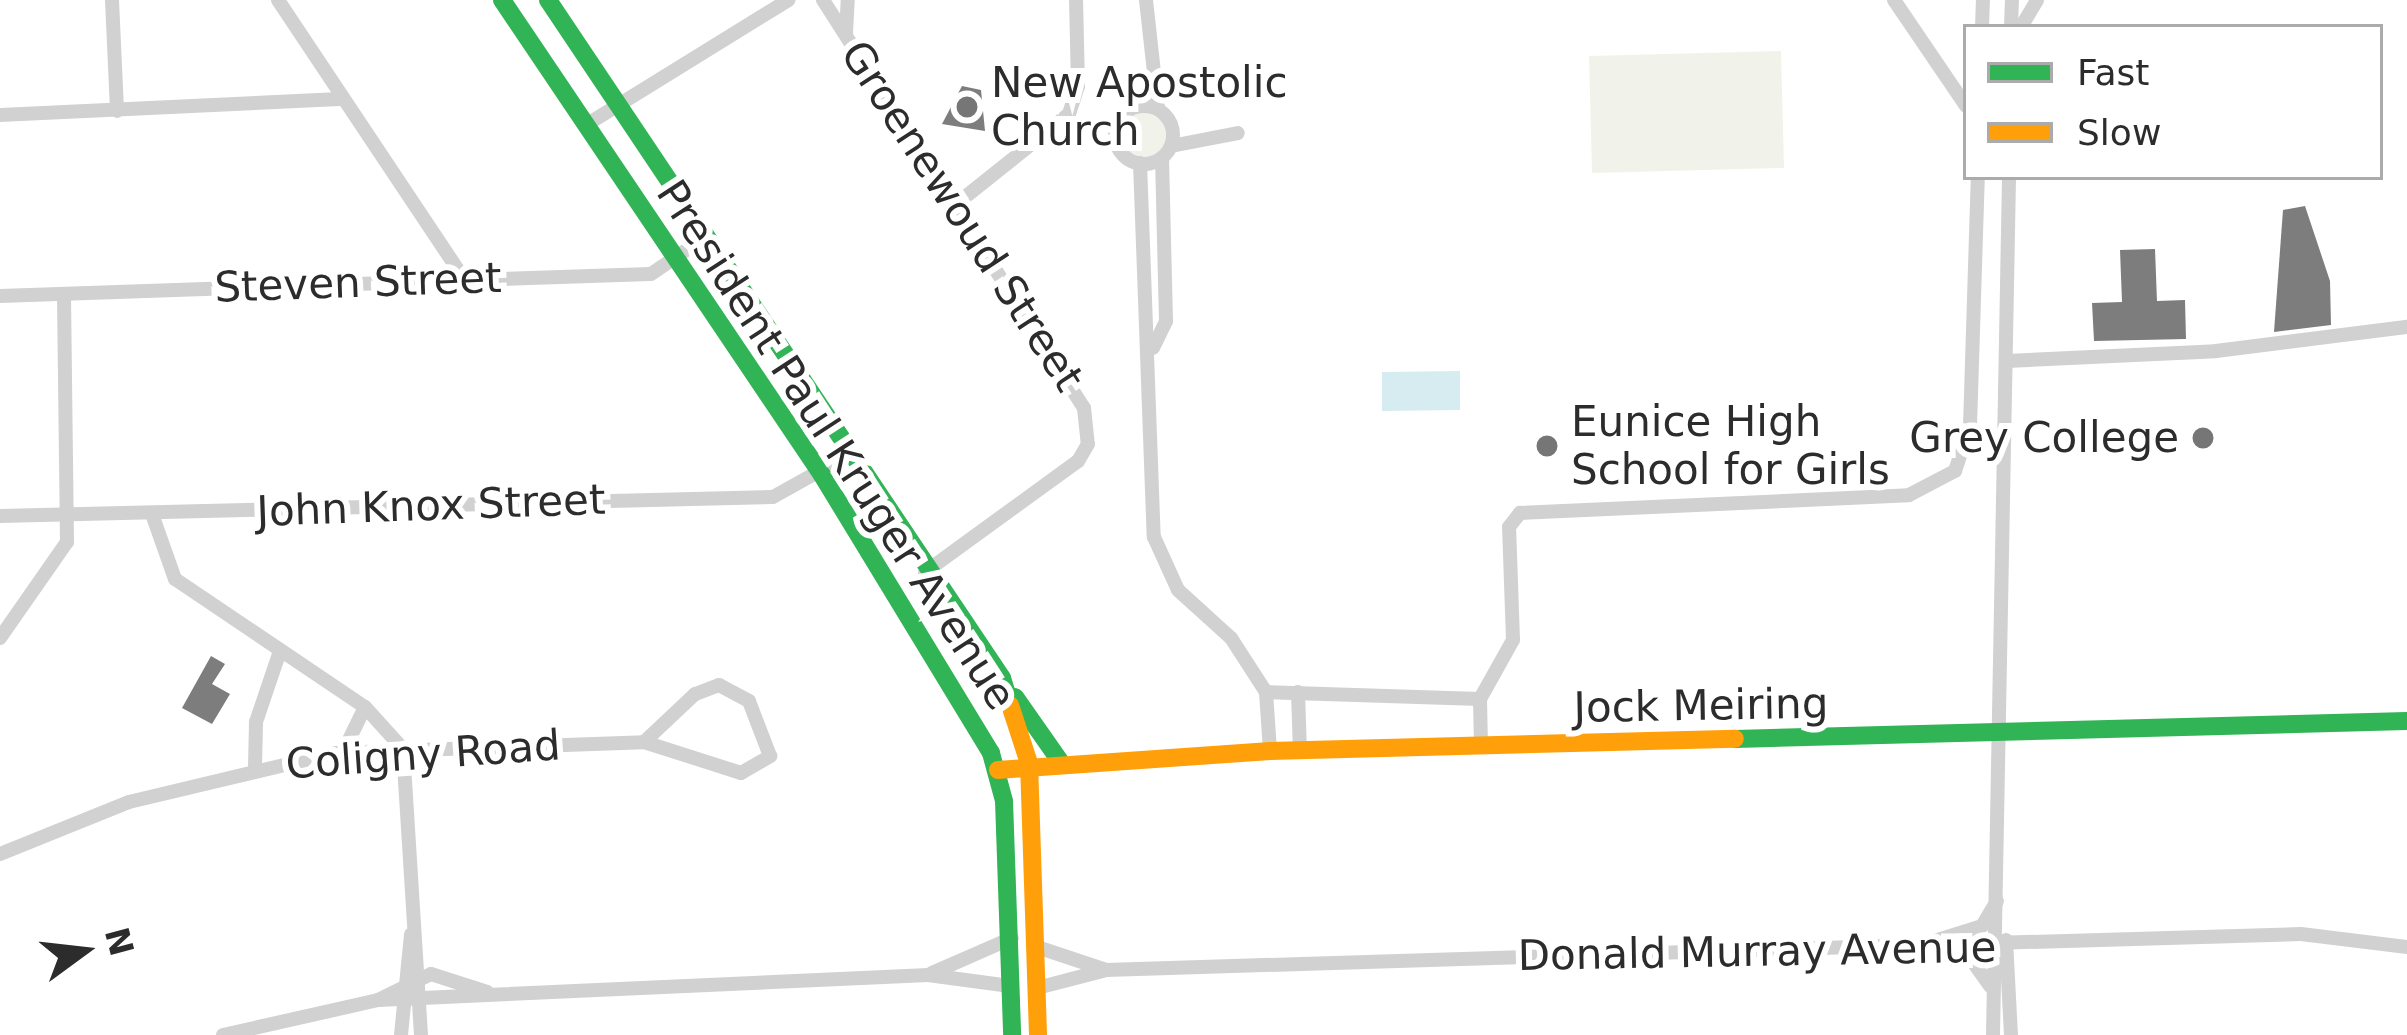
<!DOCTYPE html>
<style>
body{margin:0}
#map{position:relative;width:2407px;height:1035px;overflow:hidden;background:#fff;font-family:"DejaVu Sans",sans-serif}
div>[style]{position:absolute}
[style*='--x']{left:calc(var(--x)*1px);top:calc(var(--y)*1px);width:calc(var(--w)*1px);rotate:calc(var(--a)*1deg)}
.green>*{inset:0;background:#f1f3ea}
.round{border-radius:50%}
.water>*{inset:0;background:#d6ecf0}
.building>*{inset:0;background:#7d7d7d}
.street>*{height:14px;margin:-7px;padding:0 7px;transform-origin:7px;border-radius:7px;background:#d1d1d1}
.street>.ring{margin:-7px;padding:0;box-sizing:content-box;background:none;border:14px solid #d1d1d1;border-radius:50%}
.fast>*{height:18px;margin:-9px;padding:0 9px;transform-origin:9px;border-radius:9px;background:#30b455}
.slow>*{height:18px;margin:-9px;padding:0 9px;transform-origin:9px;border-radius:9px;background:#ff9f0a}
.dots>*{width:33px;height:33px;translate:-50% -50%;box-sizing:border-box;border:6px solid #fff;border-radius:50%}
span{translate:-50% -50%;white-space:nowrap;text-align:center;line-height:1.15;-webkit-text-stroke:12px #fff;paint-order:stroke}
.poi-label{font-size:42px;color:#2c2c2c}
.left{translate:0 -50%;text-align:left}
.right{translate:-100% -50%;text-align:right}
.street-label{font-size:42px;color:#2c2c2c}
.legend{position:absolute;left:1963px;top:24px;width:420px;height:156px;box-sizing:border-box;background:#fff;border:3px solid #ababab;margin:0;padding:15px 21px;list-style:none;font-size:36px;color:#2c2c2c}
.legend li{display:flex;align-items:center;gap:24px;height:60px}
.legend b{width:60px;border:3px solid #ababab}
.north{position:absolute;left:24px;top:891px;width:120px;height:120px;-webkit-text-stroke:9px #fff;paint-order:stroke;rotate:75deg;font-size:33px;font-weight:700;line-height:48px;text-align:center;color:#2c2c2c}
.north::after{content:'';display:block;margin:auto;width:42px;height:54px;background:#2c2c2c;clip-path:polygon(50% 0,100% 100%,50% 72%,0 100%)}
</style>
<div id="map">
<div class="green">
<i style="clip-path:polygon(1781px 51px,1784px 168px,1592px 173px,1589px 56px)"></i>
<i class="round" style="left:1122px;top:113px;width:44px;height:44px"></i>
</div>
<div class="water">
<i style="clip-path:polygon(1460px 371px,1460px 410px,1382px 411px,1382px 372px)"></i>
</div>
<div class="building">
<i style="clip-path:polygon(962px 86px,981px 90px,985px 131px,942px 124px)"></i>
<i style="clip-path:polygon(2305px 206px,2330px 281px,2331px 325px,2274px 332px,2283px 210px)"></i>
<i style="clip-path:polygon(2155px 249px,2157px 301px,2185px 300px,2186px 339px,2094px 341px,2092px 303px,2122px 302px,2120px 250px)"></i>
<i style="clip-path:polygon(211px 656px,225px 664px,212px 684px,230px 694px,212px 724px,182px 708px)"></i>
</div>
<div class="street">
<i style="--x:112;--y:0;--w:111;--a:87.4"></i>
<i style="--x:278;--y:0;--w:333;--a:56.3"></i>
<i style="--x:823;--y:0;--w:484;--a:57.4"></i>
<i style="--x:1084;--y:408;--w:36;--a:84"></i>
<i style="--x:1088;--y:444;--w:20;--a:120"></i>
<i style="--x:1078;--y:461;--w:189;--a:144"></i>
<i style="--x:1146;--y:0;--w:110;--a:83.7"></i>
<i style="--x:1894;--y:0;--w:128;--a:55.8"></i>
<i style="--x:1982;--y:27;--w:27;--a:-88"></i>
<i style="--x:2011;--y:27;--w:27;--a:-88"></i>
<i style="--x:2021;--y:27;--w:31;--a:-59"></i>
<i style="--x:846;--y:33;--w:33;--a:-87"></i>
<i class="ring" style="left:1115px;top:106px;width:44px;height:44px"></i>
<i style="--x:0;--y:115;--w:340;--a:-2.7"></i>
<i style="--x:586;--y:125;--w:238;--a:-31.7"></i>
<i style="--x:1171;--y:146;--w:68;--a:-11"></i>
<i style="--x:1140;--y:163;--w:374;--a:87.9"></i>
<i style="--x:1154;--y:537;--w:58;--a:65.6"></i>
<i style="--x:1178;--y:590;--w:72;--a:42.2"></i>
<i style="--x:1231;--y:638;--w:64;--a:57.1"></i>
<i style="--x:1266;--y:692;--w:59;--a:86.1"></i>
<i style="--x:960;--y:201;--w:139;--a:-38.6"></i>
<i style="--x:1069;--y:114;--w:29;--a:-72"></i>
<i style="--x:1078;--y:86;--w:86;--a:-91.3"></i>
<i style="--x:0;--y:296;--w:651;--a:-1.94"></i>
<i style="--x:651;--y:274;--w:64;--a:-34.2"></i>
<i style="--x:1153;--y:348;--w:30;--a:-64"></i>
<i style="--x:1166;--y:321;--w:163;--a:-91.4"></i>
<i style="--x:2007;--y:361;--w:209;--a:-2.7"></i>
<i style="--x:2216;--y:351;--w:193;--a:-7.2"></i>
<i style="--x:152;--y:514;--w:69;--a:70.5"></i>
<i style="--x:175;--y:579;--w:229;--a:34"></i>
<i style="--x:365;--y:707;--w:57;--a:47.9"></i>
<i style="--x:403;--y:749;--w:287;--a:86.4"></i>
<i style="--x:0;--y:516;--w:773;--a:-1.41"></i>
<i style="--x:773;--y:497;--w:88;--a:-29.2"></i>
<i style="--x:0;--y:638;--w:117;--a:-55.1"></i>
<i style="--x:67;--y:542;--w:247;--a:-90.7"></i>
<i style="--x:1266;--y:692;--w:214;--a:1.9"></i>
<i style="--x:1298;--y:692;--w:59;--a:88.1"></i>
<i style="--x:1481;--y:747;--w:48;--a:-91.2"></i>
<i style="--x:1480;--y:699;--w:68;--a:-60.8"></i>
<i style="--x:1513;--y:640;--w:113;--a:-92"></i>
<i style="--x:1509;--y:527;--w:18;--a:-52"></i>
<i style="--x:1520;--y:513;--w:389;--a:-2.6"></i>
<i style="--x:1909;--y:495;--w:52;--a:-27.6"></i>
<i style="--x:1955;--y:471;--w:47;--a:-71.6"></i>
<i style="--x:1970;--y:426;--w:249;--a:-88.2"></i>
<i style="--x:343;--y:752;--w:50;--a:-63.9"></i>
<i style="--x:255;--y:767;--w:45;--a:-88.7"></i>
<i style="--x:256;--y:722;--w:72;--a:-71.3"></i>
<i style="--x:0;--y:854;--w:139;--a:-22"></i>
<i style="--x:129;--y:802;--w:211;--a:-13.4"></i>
<i style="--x:334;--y:753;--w:310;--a:-2"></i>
<i style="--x:644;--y:742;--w:102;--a:17.7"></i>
<i style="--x:741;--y:773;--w:34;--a:-30"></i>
<i style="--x:770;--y:756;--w:59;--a:-110.9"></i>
<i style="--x:749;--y:701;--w:34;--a:-152"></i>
<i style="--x:719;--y:685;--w:26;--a:159"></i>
<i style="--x:695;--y:694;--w:70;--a:136.7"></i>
<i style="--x:2006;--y:940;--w:95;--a:87"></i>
<i style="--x:1928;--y:943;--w:57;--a:-17.5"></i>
<i style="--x:1982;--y:926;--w:29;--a:-59"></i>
<i style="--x:1034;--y:946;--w:76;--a:18.4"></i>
<i style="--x:1963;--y:948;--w:47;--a:54.6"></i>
<i style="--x:932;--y:973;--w:87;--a:-23.6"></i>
<i style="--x:1037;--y:988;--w:71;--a:-14.6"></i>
<i style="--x:1106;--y:970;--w:548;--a:-1.78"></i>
<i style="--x:1654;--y:953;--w:647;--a:-1.68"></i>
<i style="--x:2301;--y:934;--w:107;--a:7"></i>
<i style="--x:378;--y:1000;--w:551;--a:-2.6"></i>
<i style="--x:928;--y:975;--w:83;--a:7.6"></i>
<i style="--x:223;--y:1035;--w:159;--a:-12.7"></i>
<i style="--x:378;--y:1000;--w:59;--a:-26.1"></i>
<i style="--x:431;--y:974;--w:59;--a:17.8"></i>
<i style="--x:401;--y:1035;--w:101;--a:-84.3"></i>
<i style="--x:1993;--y:1035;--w:858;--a:-88.93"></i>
</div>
<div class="fast">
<i style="--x:502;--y:0;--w:573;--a:56.03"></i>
<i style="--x:822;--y:475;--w:325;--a:58.7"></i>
<i style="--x:991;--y:753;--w:50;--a:74.8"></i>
<i style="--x:1004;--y:801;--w:234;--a:88"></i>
<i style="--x:548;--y:0;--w:816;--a:56.19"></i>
<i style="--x:1002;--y:678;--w:28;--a:73"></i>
<i style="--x:1015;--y:697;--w:78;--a:54.9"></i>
<i style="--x:1735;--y:739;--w:672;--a:-1.53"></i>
</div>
<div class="slow">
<i style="--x:1010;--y:705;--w:61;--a:71.9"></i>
<i style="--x:1029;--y:763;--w:272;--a:88.1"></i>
<i style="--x:998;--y:770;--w:273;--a:-4"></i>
<i style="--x:1270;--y:751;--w:465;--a:-1.5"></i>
</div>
<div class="dots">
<i style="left:967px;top:107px;background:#767676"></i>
<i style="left:2203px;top:438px;background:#767676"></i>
<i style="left:1547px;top:446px;background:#767676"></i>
</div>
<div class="poi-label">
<span class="left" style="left:991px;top:107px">New Apostolic<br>Church</span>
<span class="left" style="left:1571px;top:446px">Eunice High<br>School for Girls</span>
<span class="right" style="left:2179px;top:438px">Grey College</span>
</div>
<div class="street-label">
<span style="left:962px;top:216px;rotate:57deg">Groenewoud Street</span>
<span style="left:358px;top:283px;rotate:-2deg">Steven Street</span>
<span style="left:836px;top:445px;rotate:57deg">President Paul Kruger Avenue</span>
<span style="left:431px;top:506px;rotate:-2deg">John Knox Street</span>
<span style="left:1701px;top:706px;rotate:-1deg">Jock Meiring</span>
<span style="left:423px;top:755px;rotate:-4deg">Coligny Road</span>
<span style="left:1757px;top:952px;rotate:-1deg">Donald Murray Avenue</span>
</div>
<ul class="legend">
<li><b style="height:15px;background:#30b455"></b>Fast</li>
<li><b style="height:15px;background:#ff9f0a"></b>Slow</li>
</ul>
<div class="north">N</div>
</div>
